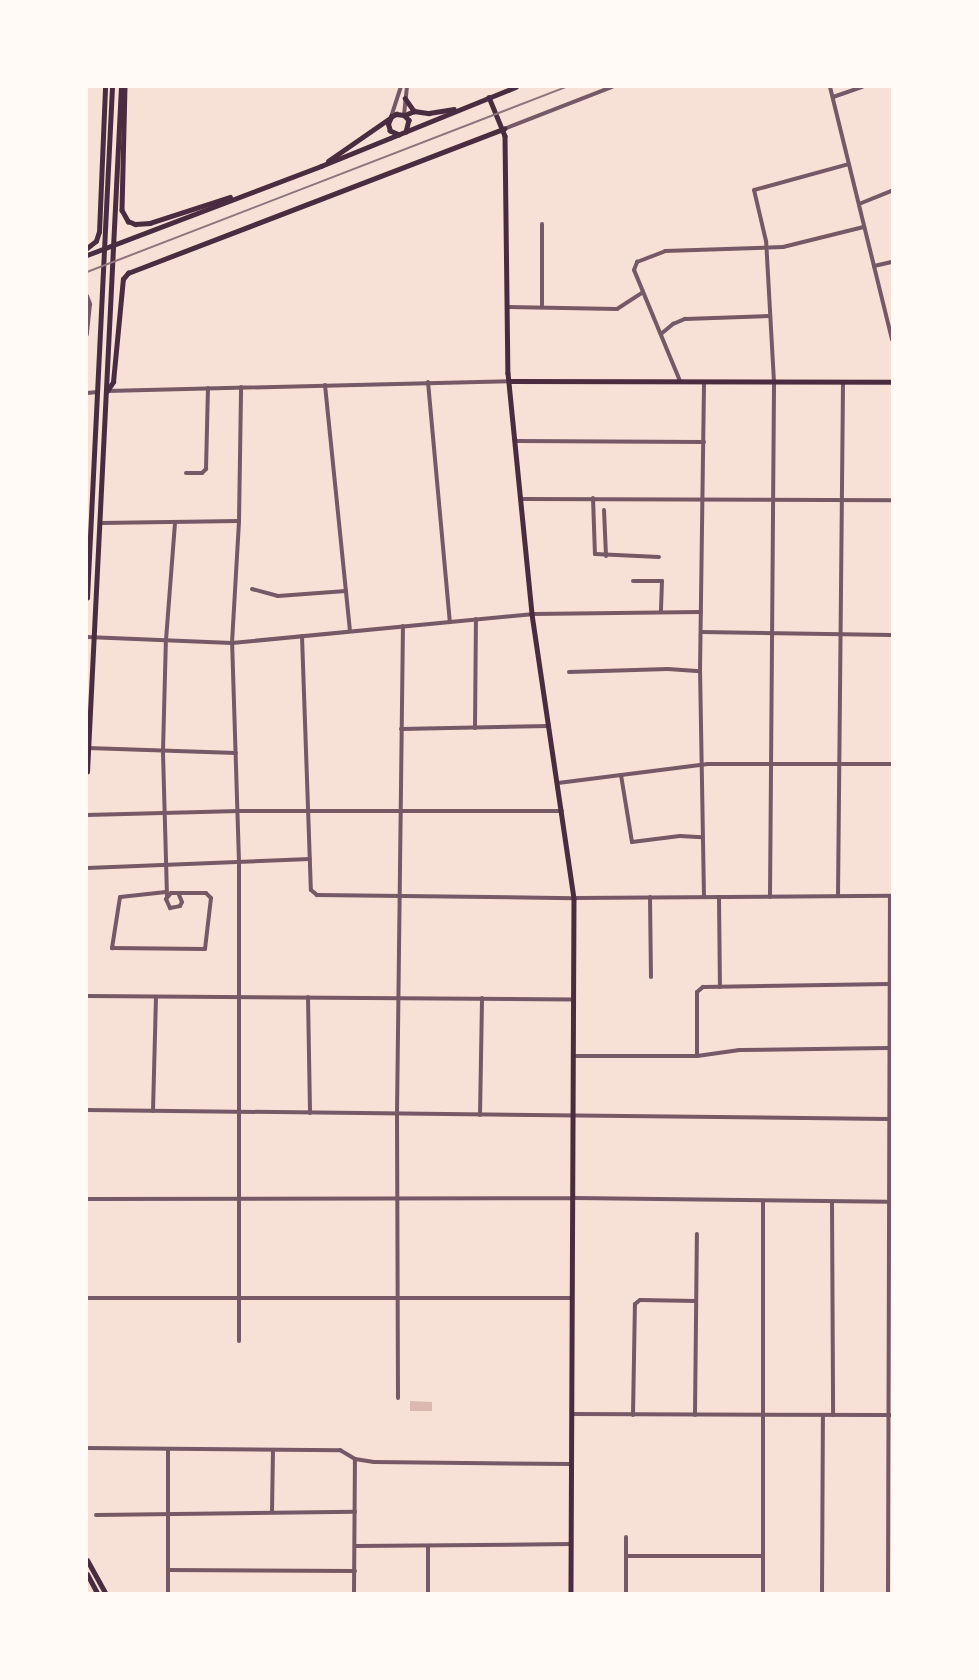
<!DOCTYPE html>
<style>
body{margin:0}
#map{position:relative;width:979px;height:1680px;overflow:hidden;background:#f7e1d7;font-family:Poppins,sans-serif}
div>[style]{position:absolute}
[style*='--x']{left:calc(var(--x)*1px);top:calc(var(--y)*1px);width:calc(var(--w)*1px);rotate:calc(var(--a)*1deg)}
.water>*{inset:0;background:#dcb8b0}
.minor>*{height:4px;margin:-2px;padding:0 2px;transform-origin:2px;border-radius:2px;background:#755966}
.secondary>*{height:4.5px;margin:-2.25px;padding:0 2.25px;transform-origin:2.25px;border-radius:2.25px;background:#4a2c40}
.primary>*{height:5px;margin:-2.5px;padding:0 2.5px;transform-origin:2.5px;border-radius:2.5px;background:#4a2c40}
.rail>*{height:2px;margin:-1px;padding:0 1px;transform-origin:1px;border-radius:1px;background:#8f747c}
span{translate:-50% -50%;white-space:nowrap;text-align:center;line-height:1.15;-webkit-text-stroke:6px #fffaf5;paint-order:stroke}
.frame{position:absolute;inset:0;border:88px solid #fffaf5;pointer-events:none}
</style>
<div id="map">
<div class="water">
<i style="clip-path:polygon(410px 1401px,432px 1402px,432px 1411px,410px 1411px)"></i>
</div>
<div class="minor">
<i style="--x:830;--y:87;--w:260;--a:76.2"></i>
<i style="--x:833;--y:97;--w:31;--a:-19"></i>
<i style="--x:404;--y:115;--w:28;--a:-84"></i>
<i style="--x:391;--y:117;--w:32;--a:-72"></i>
<i style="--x:504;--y:129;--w:116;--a:-21.3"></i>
<i style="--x:859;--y:204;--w:35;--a:-22"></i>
<i style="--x:542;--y:224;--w:83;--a:90"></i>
<i style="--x:874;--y:266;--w:18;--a:-13"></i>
<i style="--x:87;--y:296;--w:9;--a:69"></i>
<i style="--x:90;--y:304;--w:31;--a:96"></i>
<i style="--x:507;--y:307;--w:110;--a:1"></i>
<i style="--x:617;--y:309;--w:31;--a:-33"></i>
<i style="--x:661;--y:334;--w:16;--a:-40"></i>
<i style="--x:673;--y:324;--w:13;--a:-23"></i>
<i style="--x:685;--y:319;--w:85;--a:-2"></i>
<i style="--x:680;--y:381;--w:120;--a:-112.5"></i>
<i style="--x:634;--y:270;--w:9;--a:-69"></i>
<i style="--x:637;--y:262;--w:30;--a:-21"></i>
<i style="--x:665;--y:251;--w:118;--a:-1.9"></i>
<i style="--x:783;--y:247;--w:83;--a:-13.9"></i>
<i style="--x:428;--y:382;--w:241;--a:84.8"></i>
<i style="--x:325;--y:385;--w:247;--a:84.2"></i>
<i style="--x:107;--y:391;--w:402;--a:-1.4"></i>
<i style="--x:87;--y:393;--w:11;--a:-5"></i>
<i style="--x:516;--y:441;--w:188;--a:0.3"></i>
<i style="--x:186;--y:473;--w:16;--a:0"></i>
<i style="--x:202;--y:473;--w:6;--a:-45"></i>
<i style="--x:206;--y:469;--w:81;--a:-88.6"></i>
<i style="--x:593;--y:498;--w:56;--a:88"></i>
<i style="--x:595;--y:554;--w:64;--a:2.7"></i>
<i style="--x:522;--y:499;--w:370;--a:0.2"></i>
<i style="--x:604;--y:510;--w:46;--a:87.5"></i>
<i style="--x:100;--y:523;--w:139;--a:-0.8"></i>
<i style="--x:633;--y:581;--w:29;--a:0"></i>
<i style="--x:662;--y:581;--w:31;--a:92"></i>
<i style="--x:252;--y:589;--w:27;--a:15"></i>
<i style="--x:278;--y:596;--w:68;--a:-4.2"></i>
<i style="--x:701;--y:632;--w:191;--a:0.9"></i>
<i style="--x:302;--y:636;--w:254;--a:88"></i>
<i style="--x:311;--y:890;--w:8;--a:40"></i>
<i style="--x:317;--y:895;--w:257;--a:0.7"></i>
<i style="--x:574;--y:898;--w:318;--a:-0.4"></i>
<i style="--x:87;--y:637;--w:145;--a:2.4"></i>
<i style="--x:232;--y:643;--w:301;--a:-5.5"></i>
<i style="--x:532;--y:614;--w:169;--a:-0.7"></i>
<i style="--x:569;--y:672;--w:99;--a:-1.7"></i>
<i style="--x:668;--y:669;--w:32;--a:4"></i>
<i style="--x:475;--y:728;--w:109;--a:-89.5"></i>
<i style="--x:401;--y:729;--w:148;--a:-1.2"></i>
<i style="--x:88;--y:748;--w:148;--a:1.9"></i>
<i style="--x:621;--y:775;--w:68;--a:80.7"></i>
<i style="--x:632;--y:842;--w:48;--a:-7.1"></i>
<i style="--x:680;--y:836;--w:22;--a:3"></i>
<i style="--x:558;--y:783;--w:151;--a:-7.2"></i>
<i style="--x:708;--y:764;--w:184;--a:0"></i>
<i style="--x:87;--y:815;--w:152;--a:-1.5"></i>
<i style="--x:239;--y:811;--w:323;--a:0"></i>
<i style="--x:87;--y:868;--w:223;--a:-2.3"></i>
<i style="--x:166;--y:892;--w:46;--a:173.8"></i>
<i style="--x:120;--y:897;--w:52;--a:98.9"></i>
<i style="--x:112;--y:948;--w:93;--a:0.6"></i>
<i style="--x:205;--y:949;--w:51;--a:-83.3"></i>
<i style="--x:211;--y:898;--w:7;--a:-135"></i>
<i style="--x:206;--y:893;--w:35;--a:180"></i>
<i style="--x:171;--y:893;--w:8;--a:130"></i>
<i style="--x:166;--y:899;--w:10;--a:66"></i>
<i style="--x:170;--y:908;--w:10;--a:-11"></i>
<i style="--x:180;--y:906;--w:4;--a:-63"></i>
<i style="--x:182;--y:902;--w:8;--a:-113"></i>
<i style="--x:167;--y:896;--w:145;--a:-91.6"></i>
<i style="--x:163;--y:751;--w:111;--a:-88.5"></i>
<i style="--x:166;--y:640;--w:118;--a:-85.6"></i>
<i style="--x:838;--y:896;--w:513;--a:-89.44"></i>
<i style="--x:650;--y:897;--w:80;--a:89.3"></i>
<i style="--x:704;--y:897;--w:226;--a:-91"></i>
<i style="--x:700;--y:671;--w:289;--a:-89.2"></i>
<i style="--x:719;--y:897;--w:90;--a:89.4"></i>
<i style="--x:770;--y:897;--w:515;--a:-89.55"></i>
<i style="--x:774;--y:382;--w:141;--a:-93.2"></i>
<i style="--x:766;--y:241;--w:52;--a:-103.2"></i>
<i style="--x:754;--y:190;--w:98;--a:-15.3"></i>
<i style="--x:87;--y:996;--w:487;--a:0.4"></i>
<i style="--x:308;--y:997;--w:116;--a:89"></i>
<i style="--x:575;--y:1056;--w:122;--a:0"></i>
<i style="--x:697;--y:1056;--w:43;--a:-7.9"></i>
<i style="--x:740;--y:1050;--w:148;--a:-0.8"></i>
<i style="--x:697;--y:1056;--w:64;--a:-90"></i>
<i style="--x:697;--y:992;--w:8;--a:-40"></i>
<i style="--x:703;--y:987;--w:186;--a:-0.9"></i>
<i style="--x:87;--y:1110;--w:801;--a:0.64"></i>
<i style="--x:153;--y:1111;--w:114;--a:-88.5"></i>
<i style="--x:480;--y:1115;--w:117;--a:-89"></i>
<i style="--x:87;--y:1199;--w:486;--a:-0.1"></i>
<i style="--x:573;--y:1198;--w:315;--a:0.7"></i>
<i style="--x:763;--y:1201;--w:392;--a:90"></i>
<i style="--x:832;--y:1202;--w:213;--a:89.7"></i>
<i style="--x:87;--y:1298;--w:485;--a:0"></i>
<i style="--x:239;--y:1341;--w:479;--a:-90"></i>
<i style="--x:239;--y:862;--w:219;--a:-91.8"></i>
<i style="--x:232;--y:643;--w:122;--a:-86.7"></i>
<i style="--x:239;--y:521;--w:134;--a:-89.1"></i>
<i style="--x:398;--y:1398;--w:284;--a:-90.2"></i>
<i style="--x:397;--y:1114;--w:488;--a:-89.3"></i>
<i style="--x:572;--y:1414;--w:320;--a:0.2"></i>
<i style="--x:633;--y:1415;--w:111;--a:-89"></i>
<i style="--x:635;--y:1304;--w:6;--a:-39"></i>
<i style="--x:640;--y:1300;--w:56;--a:1"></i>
<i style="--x:695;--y:1415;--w:181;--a:-89.4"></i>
<i style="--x:87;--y:1448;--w:253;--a:0.5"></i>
<i style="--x:340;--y:1450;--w:17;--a:31"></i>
<i style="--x:355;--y:1459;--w:19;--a:9"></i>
<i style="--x:374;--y:1462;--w:197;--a:0.6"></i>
<i style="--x:168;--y:1449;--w:144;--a:90"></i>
<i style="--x:272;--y:1512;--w:62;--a:-89.1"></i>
<i style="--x:96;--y:1515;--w:259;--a:-0.7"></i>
<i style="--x:355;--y:1546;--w:216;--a:-0.5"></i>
<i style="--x:626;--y:1556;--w:137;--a:0"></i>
<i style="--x:168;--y:1570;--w:187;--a:0.3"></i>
<i style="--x:354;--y:1593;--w:134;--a:-89.6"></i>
<i style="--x:428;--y:1593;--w:47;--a:-90"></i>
<i style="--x:626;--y:1593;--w:56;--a:-90"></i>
<i style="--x:822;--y:1593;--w:178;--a:-89.7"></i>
<i style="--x:888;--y:1593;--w:697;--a:-89.84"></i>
</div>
<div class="secondary">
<i style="--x:125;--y:87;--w:123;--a:91.4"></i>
<i style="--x:122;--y:210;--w:13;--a:61"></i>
<i style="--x:128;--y:221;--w:8;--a:23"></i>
<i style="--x:135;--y:224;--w:15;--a:-4"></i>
<i style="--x:150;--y:223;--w:84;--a:-18"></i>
<i style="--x:489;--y:97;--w:42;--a:67.7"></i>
<i style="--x:505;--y:136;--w:237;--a:89.3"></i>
<i style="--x:508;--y:373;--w:242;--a:84.3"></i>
<i style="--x:532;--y:614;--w:287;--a:81.6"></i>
<i style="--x:574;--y:898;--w:695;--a:90.25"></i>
<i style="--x:405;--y:98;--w:16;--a:55"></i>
<i style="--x:405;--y:115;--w:10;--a:-24"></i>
<i style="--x:414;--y:111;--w:15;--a:8"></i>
<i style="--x:429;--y:113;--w:25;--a:-9"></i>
<i style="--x:399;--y:135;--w:10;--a:-156"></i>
<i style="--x:390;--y:131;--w:7;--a:-106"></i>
<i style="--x:388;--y:124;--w:8;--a:-67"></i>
<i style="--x:391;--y:117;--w:6;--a:-31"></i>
<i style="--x:396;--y:114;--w:8;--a:7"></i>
<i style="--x:404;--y:115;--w:7;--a:45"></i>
<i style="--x:409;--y:120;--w:12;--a:104"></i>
<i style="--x:328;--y:161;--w:75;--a:-34.7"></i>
<i style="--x:87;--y:248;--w:11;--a:-38"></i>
<i style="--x:96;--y:241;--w:9;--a:-72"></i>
<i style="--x:99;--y:232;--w:145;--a:-87.6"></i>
<i style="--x:87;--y:255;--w:250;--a:-20.8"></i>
<i style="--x:321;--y:166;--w:210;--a:-22.1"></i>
<i style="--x:509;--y:381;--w:383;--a:0.1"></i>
<i style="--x:107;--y:391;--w:11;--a:-56"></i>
<i style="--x:113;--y:382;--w:103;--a:-84.5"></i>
<i style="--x:123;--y:279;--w:8;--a:-50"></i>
<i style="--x:128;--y:273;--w:403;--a:-21"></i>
<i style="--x:87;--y:598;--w:512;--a:-87.2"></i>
<i style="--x:87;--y:772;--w:686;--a:-87.16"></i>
</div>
<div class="primary">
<i style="--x:87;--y:1560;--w:38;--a:61"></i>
<i style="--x:87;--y:1574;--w:21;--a:62"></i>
</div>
<div class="rail">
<i style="--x:87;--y:272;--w:513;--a:-21.12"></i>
</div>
<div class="frame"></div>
</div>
